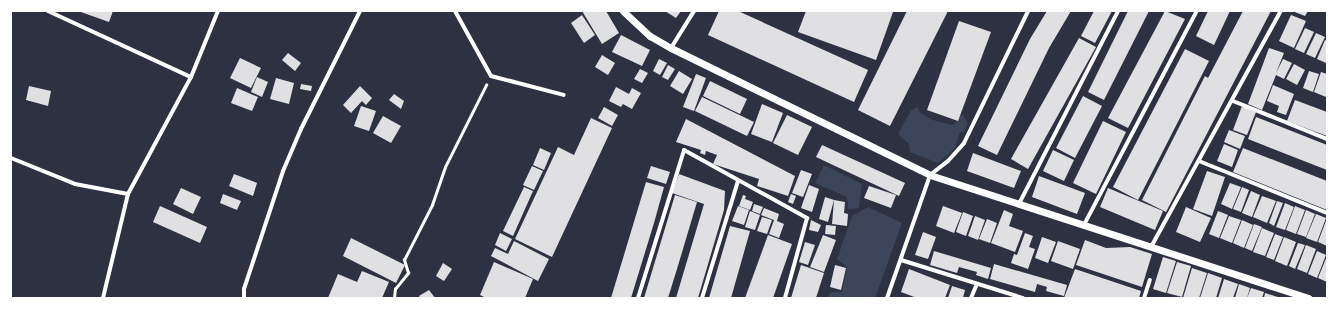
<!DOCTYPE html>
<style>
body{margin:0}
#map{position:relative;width:1338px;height:309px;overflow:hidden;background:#2d3142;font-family:Jost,sans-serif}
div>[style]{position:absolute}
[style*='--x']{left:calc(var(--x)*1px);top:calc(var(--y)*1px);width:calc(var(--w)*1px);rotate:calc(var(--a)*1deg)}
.green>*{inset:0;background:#3c4559}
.building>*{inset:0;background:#e0e0e3}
.path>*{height:2.5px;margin:-1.25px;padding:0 1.25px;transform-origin:1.25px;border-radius:1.25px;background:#fff}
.pedestrian>*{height:3.5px;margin:-1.75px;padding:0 1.75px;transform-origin:1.75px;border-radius:1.75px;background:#fff}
.minor>*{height:4px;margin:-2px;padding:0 2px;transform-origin:2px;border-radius:2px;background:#fff}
.tertiary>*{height:7px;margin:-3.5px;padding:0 3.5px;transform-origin:3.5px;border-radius:3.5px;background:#fff}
span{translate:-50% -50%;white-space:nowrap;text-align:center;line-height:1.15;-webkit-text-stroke:3px #fff;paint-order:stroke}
.frame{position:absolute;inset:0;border:12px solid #fff;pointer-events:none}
</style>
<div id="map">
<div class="green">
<i style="clip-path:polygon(918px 107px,920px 113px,933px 120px,953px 125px,962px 114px,968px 123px,964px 132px,960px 132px,955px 148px,938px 163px,910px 152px,909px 144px,898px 134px,911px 110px)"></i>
<i style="clip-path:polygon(824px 165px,862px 184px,859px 208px,848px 209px,847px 197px,815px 183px)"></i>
<i style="clip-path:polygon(868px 207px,902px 223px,875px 298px,827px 298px,831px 292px,842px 292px,847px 267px,837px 259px,852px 216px)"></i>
</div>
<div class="building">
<i style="clip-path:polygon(78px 11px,113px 11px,109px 22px)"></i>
<i style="clip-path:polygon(582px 11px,606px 11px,619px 33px,602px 44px)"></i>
<i style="clip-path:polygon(665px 11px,681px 11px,676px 18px)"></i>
<i style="clip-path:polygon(719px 11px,738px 11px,868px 70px,854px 102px,708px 35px)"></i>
<i style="clip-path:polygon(806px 11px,889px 11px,893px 12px,876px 60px,798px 32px)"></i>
<i style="clip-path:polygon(907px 11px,948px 11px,890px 126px,858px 110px)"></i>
<i style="clip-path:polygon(1047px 11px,1071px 11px,1049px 48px,997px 155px,978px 146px,1030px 39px)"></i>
<i style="clip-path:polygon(1094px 11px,1112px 11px,1095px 43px,1081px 36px)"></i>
<i style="clip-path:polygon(1128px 11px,1149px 11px,1104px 100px,1088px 92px)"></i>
<i style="clip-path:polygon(1165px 11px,1185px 19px,1128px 128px,1108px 118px)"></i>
<i style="clip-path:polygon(1208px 11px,1230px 11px,1214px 45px,1196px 36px)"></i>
<i style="clip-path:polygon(1243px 11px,1271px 11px,1166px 212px,1142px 200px,1205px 76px,1208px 78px)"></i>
<i style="clip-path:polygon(1292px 11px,1308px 11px,1305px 16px)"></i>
<i style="clip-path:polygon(582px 15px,595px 35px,584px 43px,571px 23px)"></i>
<i style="clip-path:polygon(1291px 15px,1306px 21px,1294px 48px,1279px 41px)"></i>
<i style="clip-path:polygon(959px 21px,991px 32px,958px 121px,927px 110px)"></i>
<i style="clip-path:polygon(1305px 28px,1314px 32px,1304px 53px,1295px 49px)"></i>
<i style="clip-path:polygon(1316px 33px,1325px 37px,1315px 58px,1306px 54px)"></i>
<i style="clip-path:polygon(621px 35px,650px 50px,642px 66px,612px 52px)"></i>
<i style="clip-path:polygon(1079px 38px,1096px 47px,1028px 169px,1011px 159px)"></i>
<i style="clip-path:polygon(1325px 40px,1327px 41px,1326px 63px,1317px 59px)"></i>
<i style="clip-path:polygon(1269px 48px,1284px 53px,1276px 73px,1283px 59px,1292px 63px,1284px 79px,1276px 75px,1262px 110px,1248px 104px)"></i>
<i style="clip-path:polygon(1185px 49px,1209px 61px,1138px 200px,1113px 187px)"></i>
<i style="clip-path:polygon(288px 53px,301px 63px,295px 71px,282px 60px)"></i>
<i style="clip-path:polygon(602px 55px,615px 63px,608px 75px,595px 67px)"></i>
<i style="clip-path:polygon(240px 58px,261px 68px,251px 88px,230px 78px)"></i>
<i style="clip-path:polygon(659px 59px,667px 63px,660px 75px,653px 71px)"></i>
<i style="clip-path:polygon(1294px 64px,1305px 70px,1297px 85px,1286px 79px)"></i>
<i style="clip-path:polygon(668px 65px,675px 69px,668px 80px,662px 77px)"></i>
<i style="clip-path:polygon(640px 69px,648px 73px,642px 83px,634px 79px)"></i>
<i style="clip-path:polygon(679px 71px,692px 79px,683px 94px,670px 86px)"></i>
<i style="clip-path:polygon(1309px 71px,1319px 74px,1313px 92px,1303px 88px)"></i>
<i style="clip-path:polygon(1321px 72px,1327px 74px,1326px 97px,1314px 92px)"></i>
<i style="clip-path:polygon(696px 74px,706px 78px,694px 111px,683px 107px)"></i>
<i style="clip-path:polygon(257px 77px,268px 82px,262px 97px,251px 92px)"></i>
<i style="clip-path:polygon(276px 78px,294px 83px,289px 104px,270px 99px)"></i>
<i style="clip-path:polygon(710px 81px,747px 99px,740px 114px,703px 96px)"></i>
<i style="clip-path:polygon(301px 84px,312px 86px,311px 91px,300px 89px)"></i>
<i style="clip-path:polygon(1273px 85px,1294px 94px,1286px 115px,1277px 112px,1279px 106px,1267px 101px)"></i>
<i style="clip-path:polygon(29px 86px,51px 91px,48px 106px,26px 100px)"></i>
<i style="clip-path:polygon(360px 86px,372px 98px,366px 105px,362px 101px,351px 113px,343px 105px)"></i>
<i style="clip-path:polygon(616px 87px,629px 94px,632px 88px,641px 93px,632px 109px,623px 104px,621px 107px,609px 101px)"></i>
<i style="clip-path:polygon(237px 88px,258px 97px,252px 111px,231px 103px)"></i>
<i style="clip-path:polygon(394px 94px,404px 101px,401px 109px,389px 100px)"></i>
<i style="clip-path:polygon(1083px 96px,1102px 106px,1075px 158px,1056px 148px)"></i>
<i style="clip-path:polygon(702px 97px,754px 122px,747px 136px,695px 111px)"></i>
<i style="clip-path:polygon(1295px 100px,1327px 112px,1327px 136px,1287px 121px)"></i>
<i style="clip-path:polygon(762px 104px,783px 113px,772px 142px,751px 134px)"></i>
<i style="clip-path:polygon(361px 106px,376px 111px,369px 131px,354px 126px)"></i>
<i style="clip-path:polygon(1242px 106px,1256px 112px,1247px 135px,1233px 130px)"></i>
<i style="clip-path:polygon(604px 107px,618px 115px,612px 126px,598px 118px)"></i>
<i style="clip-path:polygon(787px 115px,812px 127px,798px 155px,773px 143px)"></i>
<i style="clip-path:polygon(383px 116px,401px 126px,391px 143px,373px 133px)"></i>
<i style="clip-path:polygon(1256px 117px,1327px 145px,1327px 170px,1248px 139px)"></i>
<i style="clip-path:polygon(591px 118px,612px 128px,552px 257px,515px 239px,558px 147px,574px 155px)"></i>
<i style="clip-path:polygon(686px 119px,795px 176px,788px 196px,757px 186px,759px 179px,713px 164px,717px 155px,706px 151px,705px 155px,700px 153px,701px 150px,676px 142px)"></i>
<i style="clip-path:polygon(1103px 121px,1126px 132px,1096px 194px,1073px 183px)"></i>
<i style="clip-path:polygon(1229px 130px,1245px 136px,1240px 149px,1224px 142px)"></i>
<i style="clip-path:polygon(1224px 144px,1238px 150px,1232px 167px,1217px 161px)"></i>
<i style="clip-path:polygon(822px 145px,905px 183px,899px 196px,816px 157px)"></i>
<i style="clip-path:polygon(540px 148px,551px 153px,544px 170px,533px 165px)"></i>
<i style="clip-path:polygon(1243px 148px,1327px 181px,1327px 210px,1233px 172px)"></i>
<i style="clip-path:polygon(1053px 150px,1074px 160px,1064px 181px,1043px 171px)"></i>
<i style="clip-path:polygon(973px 153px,1021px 171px,1014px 188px,967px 171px)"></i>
<i style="clip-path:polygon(532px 166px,543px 171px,534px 190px,523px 185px)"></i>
<i style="clip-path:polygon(651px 166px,670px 172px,666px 184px,647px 178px)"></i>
<i style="clip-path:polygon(801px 170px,812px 174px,803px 197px,792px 193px)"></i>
<i style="clip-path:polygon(1207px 171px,1225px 177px,1212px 216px,1193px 209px)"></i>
<i style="clip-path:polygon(234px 174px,257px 183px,253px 196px,229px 186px)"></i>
<i style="clip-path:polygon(679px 174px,725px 191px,724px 210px,698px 298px,676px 298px,704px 204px,672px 193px)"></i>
<i style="clip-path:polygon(1039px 176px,1085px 193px,1077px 214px,1032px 197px)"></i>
<i style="clip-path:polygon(646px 182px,664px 187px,654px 223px,631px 298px,611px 298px)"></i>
<i style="clip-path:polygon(1230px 183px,1241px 187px,1232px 209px,1221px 204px)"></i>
<i style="clip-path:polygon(809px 185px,819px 189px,812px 212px,801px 208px)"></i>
<i style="clip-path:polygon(869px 186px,896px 195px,891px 208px,864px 198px)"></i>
<i style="clip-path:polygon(524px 187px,533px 191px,513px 236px,503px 231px)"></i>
<i style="clip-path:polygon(1242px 187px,1249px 190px,1241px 212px,1233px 209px)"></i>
<i style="clip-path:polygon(181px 188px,201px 197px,193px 214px,173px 204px)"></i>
<i style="clip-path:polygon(1108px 188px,1163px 211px,1155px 230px,1100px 207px)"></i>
<i style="clip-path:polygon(1251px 191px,1260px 195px,1252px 217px,1242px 213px)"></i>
<i style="clip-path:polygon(223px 194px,241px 201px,237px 210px,220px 203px)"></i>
<i style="clip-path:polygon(791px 194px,796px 196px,793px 204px,788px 202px)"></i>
<i style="clip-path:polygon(675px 195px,697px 202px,677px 269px,668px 298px,644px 298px)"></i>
<i style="clip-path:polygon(743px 195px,746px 196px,745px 199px,753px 202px,750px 210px,739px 206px)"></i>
<i style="clip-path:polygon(1262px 196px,1276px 201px,1267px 223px,1253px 217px)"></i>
<i style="clip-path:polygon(825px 197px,834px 200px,828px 222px,819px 219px)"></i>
<i style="clip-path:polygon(834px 200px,845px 202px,844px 213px,848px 214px,847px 226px,832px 224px)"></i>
<i style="clip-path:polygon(1277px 201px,1283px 203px,1274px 226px,1269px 223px)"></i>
<i style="clip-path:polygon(1285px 203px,1294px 207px,1285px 230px,1276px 227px)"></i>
<i style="clip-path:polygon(754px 204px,763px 207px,760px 214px,752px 211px)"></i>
<i style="clip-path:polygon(160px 206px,207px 227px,200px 243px,153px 222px)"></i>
<i style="clip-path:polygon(738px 206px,749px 210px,744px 225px,732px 221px)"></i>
<i style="clip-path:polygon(943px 206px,962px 213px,954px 233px,936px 226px)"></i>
<i style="clip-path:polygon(1295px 206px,1305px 210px,1296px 234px,1286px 230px)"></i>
<i style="clip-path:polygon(1186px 207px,1211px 218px,1200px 242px,1176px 232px)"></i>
<i style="clip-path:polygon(764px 208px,779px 214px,777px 221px,784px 224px,779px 238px,769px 234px,774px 220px,761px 215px)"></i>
<i style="clip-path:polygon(1004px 210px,1013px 214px,1009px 226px,1023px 231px,1015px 252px,991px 243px)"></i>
<i style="clip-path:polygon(1306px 210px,1315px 214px,1306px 237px,1297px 234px)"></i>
<i style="clip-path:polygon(750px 211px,760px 215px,755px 230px,745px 227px)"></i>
<i style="clip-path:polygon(1218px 211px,1228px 215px,1219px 238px,1209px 234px)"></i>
<i style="clip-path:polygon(963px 212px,973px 216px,966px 236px,956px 232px)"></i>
<i style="clip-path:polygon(1316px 214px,1326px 218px,1317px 242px,1306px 238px)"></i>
<i style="clip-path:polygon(975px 216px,985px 220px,978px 240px,968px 236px)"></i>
<i style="clip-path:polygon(1229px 216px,1241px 220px,1232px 243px,1220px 238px)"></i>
<i style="clip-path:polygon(762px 217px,772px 220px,767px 234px,757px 231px)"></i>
<i style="clip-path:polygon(1327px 218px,1327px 246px,1318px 242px)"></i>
<i style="clip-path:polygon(987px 219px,997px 223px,990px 243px,979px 239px)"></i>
<i style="clip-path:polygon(811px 220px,821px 225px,818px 232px,809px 230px)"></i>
<i style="clip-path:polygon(1242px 220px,1253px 225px,1244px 248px,1233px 243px)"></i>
<i style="clip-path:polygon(1254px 224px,1262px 227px,1252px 251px,1245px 248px)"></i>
<i style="clip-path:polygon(826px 225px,836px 226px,835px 235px,825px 234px)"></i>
<i style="clip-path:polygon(730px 226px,750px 231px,731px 298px,709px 298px)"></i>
<i style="clip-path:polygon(1262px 228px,1274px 233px,1265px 256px,1253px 252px)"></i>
<i style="clip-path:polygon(923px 232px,936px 237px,928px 259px,915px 255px)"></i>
<i style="clip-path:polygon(500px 233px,512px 239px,506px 251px,495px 245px)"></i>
<i style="clip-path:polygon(1025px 233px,1033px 236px,1029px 247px,1035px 249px,1028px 269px,1011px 263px,1014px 254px,1017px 255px)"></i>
<i style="clip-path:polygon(1275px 234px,1283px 237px,1274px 260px,1266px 257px)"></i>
<i style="clip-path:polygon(768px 235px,792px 244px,773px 298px,745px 298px)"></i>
<i style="clip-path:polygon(823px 235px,836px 240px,824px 272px,810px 267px)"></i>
<i style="clip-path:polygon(1042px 237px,1056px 242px,1048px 263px,1035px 258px)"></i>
<i style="clip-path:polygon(1284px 237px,1296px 242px,1287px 266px,1275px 261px)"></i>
<i style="clip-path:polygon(351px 238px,405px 265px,396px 283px,343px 256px)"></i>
<i style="clip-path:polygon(1085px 240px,1106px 248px,1130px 247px,1152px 254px,1142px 287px,1076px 265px)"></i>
<i style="clip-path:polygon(514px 241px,549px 259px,538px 281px,491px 256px,495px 248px,508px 254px)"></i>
<i style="clip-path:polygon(1058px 241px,1080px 249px,1073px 269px,1051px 261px)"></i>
<i style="clip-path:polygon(805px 242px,815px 245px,808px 265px,799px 262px)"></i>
<i style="clip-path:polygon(1298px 243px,1305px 245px,1295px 269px,1289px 266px)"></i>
<i style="clip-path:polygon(1306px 245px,1316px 249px,1307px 273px,1297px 269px)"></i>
<i style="clip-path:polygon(934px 251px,991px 268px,988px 279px,976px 275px,977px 272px,959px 267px,957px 273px,930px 265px)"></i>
<i style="clip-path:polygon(1317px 251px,1326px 255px,1317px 278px,1308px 274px)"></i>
<i style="clip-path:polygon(1327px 256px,1327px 282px,1318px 278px)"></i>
<i style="clip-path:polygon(1163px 257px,1176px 261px,1166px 293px,1153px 289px)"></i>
<i style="clip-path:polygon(494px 262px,533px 279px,525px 298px,486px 298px,480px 295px)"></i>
<i style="clip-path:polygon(1177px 262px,1191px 266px,1182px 297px,1167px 293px)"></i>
<i style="clip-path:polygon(443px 263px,452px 269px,444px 281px,436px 276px)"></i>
<i style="clip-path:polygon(994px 264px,1067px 285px,1064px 296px,1046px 291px,1047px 287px,1037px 284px,1035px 292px,990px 279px)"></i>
<i style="clip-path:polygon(801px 265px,824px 273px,816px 298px,791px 298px)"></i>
<i style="clip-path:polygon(835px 265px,846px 268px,841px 290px,830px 287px)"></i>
<i style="clip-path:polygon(1192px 268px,1207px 273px,1199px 298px,1183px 298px)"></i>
<i style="clip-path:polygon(909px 269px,950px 285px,945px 298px,917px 298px,901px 292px)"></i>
<i style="clip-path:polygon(1075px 269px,1141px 291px,1139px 298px,1064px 298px)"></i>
<i style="clip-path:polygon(362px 271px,389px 282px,382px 298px,328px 298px,338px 274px,357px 282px)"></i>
<i style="clip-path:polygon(1208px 273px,1222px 278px,1216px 298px,1200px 298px)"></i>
<i style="clip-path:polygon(1224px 279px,1238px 284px,1233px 298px,1218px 298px)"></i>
<i style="clip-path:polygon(1239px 284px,1250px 288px,1247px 298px,1235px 298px)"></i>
<i style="clip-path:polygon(952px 286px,965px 290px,963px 298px,948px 298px)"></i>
<i style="clip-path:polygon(1251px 288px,1264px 292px,1262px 298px,1247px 298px)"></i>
<i style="clip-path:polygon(429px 290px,435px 298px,420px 298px,419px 296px)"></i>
<i style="clip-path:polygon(1265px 293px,1281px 298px,1264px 298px)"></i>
</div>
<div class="path">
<i style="--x:394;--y:298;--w:9;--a:-84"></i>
<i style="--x:395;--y:289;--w:21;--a:-51"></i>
<i style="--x:408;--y:273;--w:14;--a:-107"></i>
<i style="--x:404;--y:260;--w:62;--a:-63"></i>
<i style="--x:432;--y:205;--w:40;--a:-71.1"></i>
<i style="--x:445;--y:167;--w:92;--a:-63.4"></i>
</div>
<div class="pedestrian">
<i style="--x:1019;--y:204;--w:217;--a:-62.8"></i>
<i style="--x:1084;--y:225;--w:242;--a:-62.2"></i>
</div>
<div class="minor">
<i style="--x:48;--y:11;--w:157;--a:24.8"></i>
<i style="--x:455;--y:11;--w:74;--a:61"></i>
<i style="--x:491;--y:76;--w:75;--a:14.6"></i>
<i style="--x:671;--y:48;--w:44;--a:-58.1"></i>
<i style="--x:1233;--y:101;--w:101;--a:22"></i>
<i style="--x:11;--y:158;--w:69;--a:22.1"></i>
<i style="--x:75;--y:184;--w:54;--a:10.7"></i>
<i style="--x:1199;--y:161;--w:138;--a:22.1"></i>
<i style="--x:1151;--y:247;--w:269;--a:-61.2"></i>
<i style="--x:901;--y:260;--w:128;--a:17.3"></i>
<i style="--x:103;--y:298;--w:107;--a:-76.5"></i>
<i style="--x:128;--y:194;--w:133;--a:-61.7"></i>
<i style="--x:191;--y:77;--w:71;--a:-67.8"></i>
<i style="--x:244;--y:298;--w:9;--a:-90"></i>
<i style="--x:244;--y:289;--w:124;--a:-71.7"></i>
<i style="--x:283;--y:171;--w:46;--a:-66.8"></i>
<i style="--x:301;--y:129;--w:132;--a:-63.4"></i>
<i style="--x:638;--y:298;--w:155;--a:-72.7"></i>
<i style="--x:684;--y:150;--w:141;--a:28.9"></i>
<i style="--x:807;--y:218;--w:83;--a:105.4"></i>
<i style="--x:702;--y:298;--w:122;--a:-72.9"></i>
<i style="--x:887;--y:298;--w:130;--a:-70.7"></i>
<i style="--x:930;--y:175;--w:23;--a:-38"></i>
<i style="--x:948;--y:161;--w:24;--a:-48"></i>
<i style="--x:964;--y:143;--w:147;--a:-64.1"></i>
<i style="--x:971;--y:298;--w:15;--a:-67"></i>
<i style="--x:1144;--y:298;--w:19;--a:-72"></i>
</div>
<div class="tertiary">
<i style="--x:623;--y:11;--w:37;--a:43"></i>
<i style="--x:650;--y:36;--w:24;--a:30"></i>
<i style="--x:671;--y:48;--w:288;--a:26.1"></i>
<i style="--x:930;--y:175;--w:398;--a:18"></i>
</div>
<div class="frame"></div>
</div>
